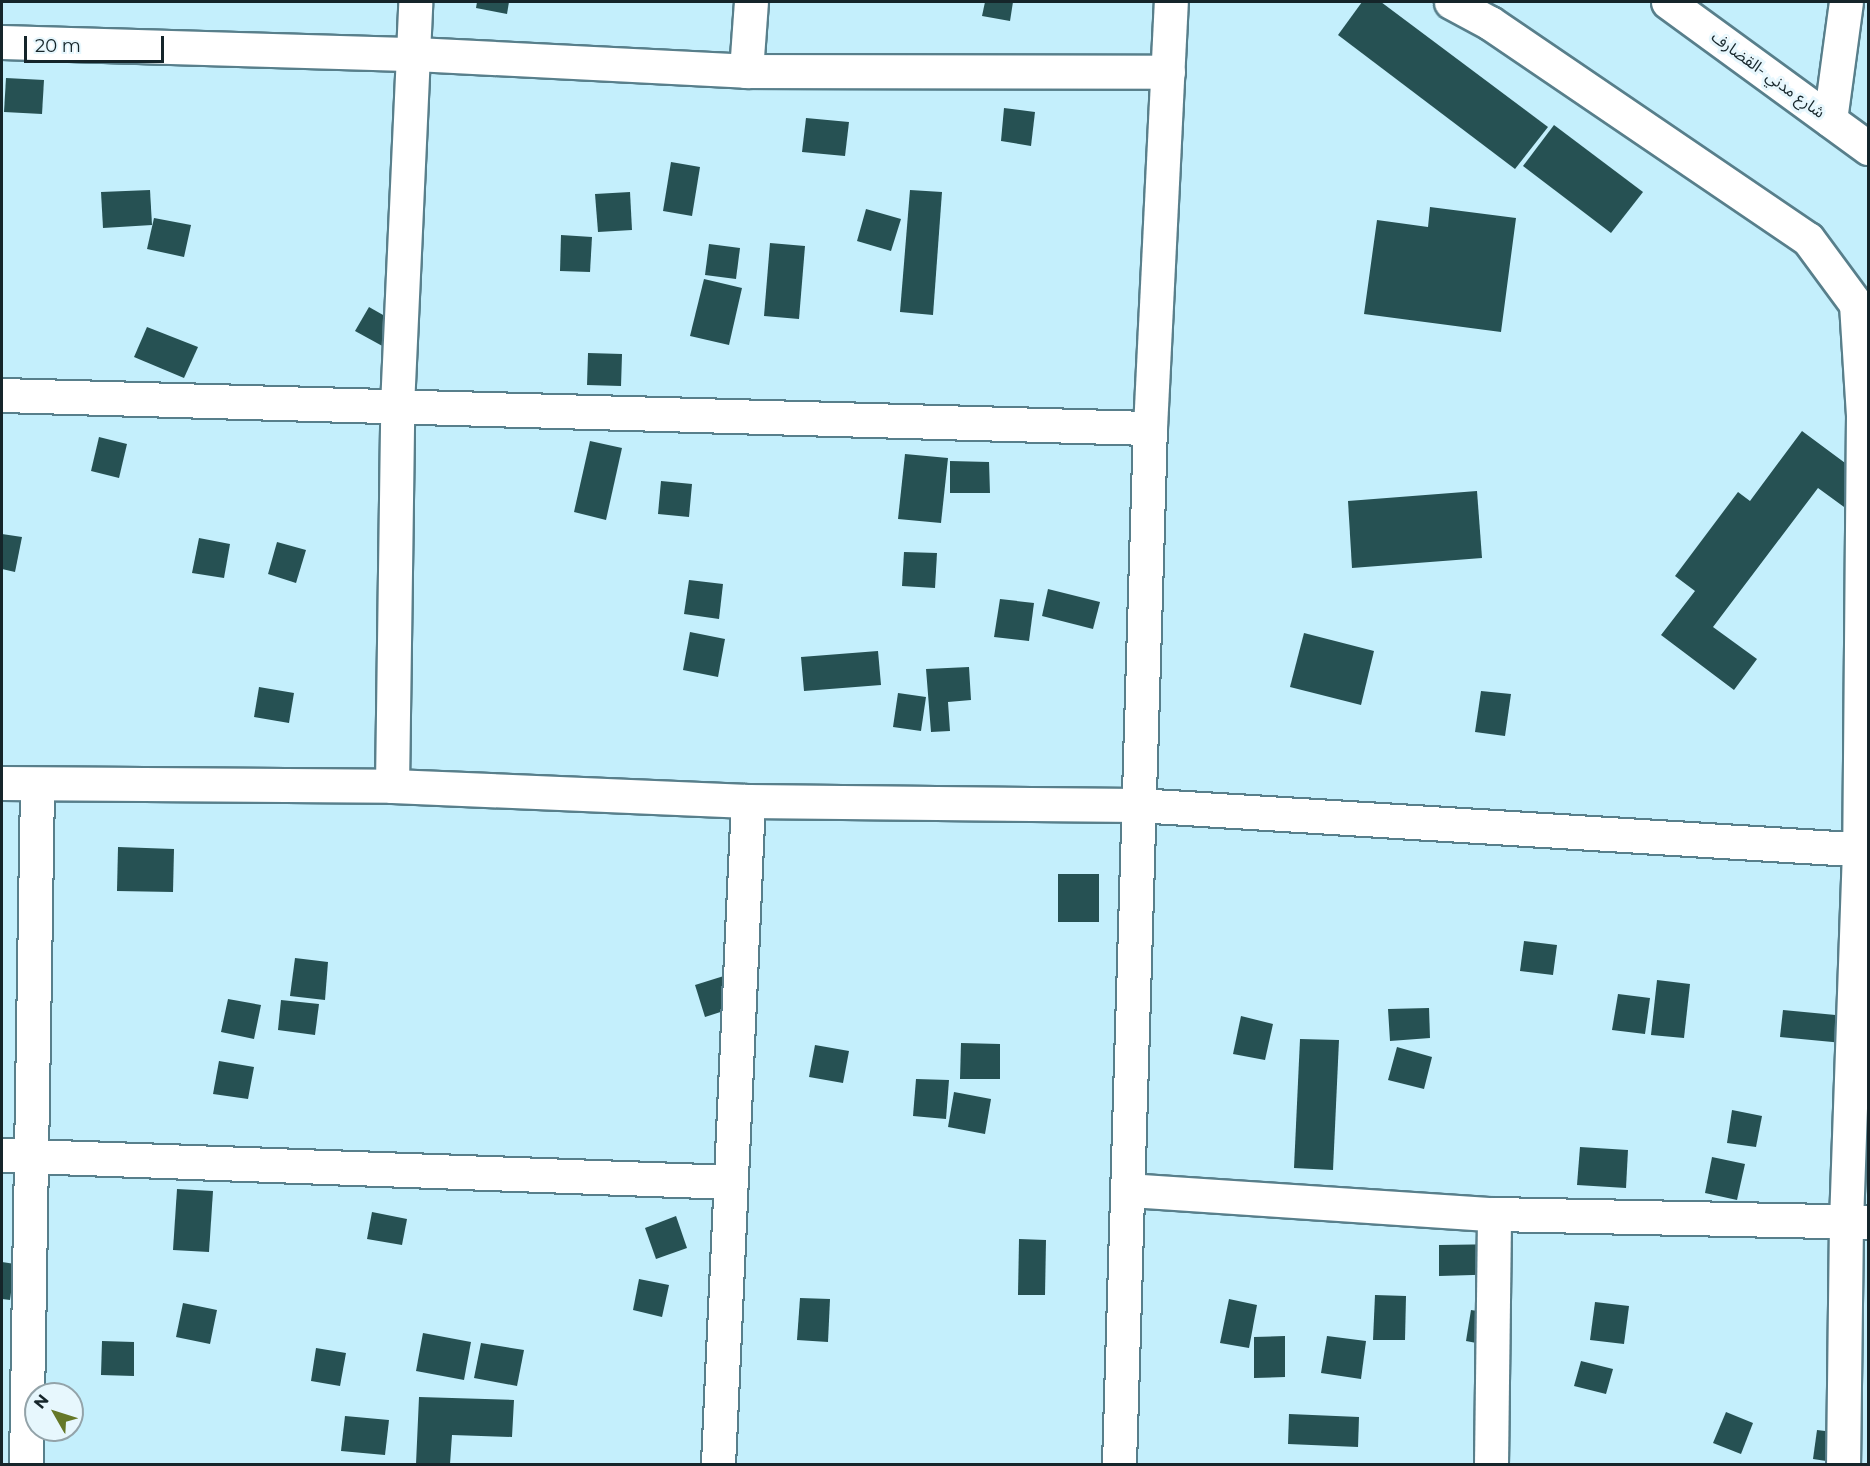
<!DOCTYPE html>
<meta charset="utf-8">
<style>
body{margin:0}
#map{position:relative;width:1870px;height:1466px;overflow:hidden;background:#c4effc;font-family:Montserrat,"Noto Sans Arabic",sans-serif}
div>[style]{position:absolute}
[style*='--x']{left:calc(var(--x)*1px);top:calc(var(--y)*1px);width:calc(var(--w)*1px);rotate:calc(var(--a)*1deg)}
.building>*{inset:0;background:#265153}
.roads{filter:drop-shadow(2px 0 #587f8b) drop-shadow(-2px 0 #587f8b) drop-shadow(0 2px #587f8b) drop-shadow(0 -2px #587f8b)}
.street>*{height:33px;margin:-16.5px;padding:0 16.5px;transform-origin:16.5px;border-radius:16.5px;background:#fff}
.highway>*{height:33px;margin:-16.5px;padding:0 16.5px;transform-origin:16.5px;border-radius:16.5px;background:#fff}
span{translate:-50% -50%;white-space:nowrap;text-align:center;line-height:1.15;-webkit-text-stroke:6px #e7f7fd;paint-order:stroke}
.street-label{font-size:16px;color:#15252a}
.frame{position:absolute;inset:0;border:3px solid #15252a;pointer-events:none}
.north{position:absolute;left:24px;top:1382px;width:60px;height:60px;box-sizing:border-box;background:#e7f7fd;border:2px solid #93a3a9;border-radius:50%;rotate:309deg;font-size:16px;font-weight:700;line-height:24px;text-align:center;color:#15252a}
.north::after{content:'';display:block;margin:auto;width:21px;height:27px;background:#657828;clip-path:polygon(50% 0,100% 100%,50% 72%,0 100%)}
.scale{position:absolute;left:24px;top:36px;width:140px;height:27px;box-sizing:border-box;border:3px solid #15252a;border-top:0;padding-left:8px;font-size:18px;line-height:21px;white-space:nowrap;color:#15252a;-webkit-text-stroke:4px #e7f7fd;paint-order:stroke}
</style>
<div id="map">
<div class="building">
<i style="clip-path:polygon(477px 2px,509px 2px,507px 14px,476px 8px)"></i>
<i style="clip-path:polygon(985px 2px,1013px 2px,1010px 21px,982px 16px)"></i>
<i style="clip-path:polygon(1362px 2px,1381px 2px,1548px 127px,1515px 169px,1338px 35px)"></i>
<i style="clip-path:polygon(6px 78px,44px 80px,42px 114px,4px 112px)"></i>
<i style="clip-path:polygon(1004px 108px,1035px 112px,1031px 146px,1001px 141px)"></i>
<i style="clip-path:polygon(806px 118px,849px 122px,845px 156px,802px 152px)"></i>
<i style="clip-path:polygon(1554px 125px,1643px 192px,1611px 233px,1523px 166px)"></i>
<i style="clip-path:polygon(671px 162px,700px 167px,692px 216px,663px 211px)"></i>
<i style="clip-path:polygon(150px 190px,152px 225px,103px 228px,101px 192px)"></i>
<i style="clip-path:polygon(910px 190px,942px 192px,933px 315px,900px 312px)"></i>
<i style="clip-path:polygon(630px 192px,632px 230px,598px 232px,595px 194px)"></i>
<i style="clip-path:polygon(1430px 207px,1516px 218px,1501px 332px,1364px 314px,1377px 220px,1428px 227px)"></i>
<i style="clip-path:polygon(866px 209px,901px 219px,891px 251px,857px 241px)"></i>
<i style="clip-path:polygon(154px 218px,191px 225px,184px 257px,147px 249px)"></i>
<i style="clip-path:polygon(561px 235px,592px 237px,590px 272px,560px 271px)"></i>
<i style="clip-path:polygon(770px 243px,805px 246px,799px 319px,764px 316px)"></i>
<i style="clip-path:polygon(709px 244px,740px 248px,736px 279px,705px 275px)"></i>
<i style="clip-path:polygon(704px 279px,742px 288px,729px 345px,690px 336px)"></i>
<i style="clip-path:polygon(369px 307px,399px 324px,386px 348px,355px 331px)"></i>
<i style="clip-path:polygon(147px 327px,198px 347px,184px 378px,134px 357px)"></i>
<i style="clip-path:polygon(588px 353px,622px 354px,621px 386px,587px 385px)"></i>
<i style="clip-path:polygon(1802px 431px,1868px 480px,1855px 515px,1818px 488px,1713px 627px,1757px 659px,1734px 690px,1661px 635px,1695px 591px,1675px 576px,1738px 492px,1750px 501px)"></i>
<i style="clip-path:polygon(99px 437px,127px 444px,119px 478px,91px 471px)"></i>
<i style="clip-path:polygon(590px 441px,622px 448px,606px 520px,574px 512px)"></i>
<i style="clip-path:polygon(905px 454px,948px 458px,941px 523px,898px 519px)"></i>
<i style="clip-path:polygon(950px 461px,989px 462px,990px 493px,950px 493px)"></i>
<i style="clip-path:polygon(661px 481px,692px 484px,689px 517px,658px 514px)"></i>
<i style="clip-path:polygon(1477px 491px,1482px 558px,1352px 568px,1348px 501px)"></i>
<i style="clip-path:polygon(2px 534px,22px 537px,15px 572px,2px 569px)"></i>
<i style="clip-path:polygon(199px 538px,230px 544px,224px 578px,192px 573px)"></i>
<i style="clip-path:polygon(277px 542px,306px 550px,296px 583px,268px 574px)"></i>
<i style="clip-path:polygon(904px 552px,937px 553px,935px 588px,902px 586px)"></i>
<i style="clip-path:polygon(689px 580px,723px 584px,719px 619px,684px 614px)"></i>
<i style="clip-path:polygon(1048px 589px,1100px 602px,1093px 629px,1042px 616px)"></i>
<i style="clip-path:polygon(1000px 599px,1034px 603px,1029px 641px,994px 637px)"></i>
<i style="clip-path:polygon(690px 632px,725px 639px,718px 677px,683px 670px)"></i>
<i style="clip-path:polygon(1304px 633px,1374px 651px,1361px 705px,1290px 687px)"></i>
<i style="clip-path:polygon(878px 651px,881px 685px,804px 691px,801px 657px)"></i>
<i style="clip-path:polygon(969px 667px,971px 700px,948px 702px,950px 731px,931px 732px,926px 669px)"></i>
<i style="clip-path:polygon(259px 687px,294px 693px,289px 723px,254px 717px)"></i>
<i style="clip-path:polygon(1481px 691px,1511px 694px,1505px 736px,1475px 732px)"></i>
<i style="clip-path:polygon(898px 693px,926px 697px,921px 731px,893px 727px)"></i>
<i style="clip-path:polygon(118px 847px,174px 849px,173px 892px,117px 891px)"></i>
<i style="clip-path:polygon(1058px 874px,1099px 874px,1099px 922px,1058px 922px)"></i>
<i style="clip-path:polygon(1524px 941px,1557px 945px,1553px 975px,1520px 971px)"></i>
<i style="clip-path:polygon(295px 958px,328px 962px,325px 1000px,290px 996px)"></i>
<i style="clip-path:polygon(727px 975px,736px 1007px,705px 1017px,695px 985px)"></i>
<i style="clip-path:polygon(1657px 980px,1690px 984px,1684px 1038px,1651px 1035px)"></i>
<i style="clip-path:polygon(1618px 994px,1650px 998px,1645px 1034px,1612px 1030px)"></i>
<i style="clip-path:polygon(228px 999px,261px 1005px,254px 1039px,221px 1032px)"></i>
<i style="clip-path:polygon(281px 1000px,319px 1004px,315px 1035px,278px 1030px)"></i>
<i style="clip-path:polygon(1429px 1008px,1430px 1038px,1390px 1041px,1388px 1009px)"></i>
<i style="clip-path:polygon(1783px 1010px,1867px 1018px,1864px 1045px,1780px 1037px)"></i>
<i style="clip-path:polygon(1241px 1016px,1273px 1024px,1265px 1060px,1233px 1054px)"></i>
<i style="clip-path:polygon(1300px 1039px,1339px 1040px,1333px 1170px,1294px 1168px)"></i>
<i style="clip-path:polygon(961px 1043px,1000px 1044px,1000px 1079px,960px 1079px)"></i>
<i style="clip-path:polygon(815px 1045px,849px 1051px,843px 1083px,809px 1077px)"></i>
<i style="clip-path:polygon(1397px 1047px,1432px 1057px,1424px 1089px,1388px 1080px)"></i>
<i style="clip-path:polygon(219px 1061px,254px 1067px,248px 1099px,213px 1094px)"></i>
<i style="clip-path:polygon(916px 1079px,949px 1080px,946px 1119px,913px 1116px)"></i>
<i style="clip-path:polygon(954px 1092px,991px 1099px,985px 1134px,948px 1127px)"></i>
<i style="clip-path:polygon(1732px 1110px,1762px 1116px,1756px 1147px,1727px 1143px)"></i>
<i style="clip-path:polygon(1580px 1147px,1628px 1150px,1626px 1188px,1577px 1185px)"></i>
<i style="clip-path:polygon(1712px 1157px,1745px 1164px,1737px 1200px,1705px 1193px)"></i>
<i style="clip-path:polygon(177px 1189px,213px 1191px,209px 1252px,173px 1250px)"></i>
<i style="clip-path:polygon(372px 1212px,407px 1219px,402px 1245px,367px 1239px)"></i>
<i style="clip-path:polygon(676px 1216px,687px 1248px,656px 1259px,645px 1228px)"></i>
<i style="clip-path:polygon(1019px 1239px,1046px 1240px,1045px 1295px,1018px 1295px)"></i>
<i style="clip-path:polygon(1506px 1244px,1507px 1274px,1439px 1276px,1439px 1245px)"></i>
<i style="clip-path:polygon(2px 1262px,15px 1264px,10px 1300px,2px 1299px)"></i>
<i style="clip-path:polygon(639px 1279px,669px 1285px,662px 1317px,633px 1310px)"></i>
<i style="clip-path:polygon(1375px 1295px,1406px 1296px,1405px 1340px,1373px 1340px)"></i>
<i style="clip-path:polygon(800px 1298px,830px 1299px,828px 1342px,797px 1340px)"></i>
<i style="clip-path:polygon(1229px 1299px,1257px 1305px,1249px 1348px,1220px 1343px)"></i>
<i style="clip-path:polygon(1595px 1302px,1629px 1306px,1624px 1344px,1590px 1340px)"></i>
<i style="clip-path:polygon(183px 1303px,217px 1310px,210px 1344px,176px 1337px)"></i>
<i style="clip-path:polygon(1471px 1310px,1503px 1315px,1497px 1347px,1466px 1341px)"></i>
<i style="clip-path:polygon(423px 1333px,471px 1342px,464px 1380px,416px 1371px)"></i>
<i style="clip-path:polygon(1285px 1336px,1285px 1377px,1254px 1378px,1254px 1337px)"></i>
<i style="clip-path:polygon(1327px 1336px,1366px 1341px,1361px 1379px,1321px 1373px)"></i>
<i style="clip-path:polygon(102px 1341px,134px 1342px,134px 1376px,101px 1375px)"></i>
<i style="clip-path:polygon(481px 1343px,524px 1350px,517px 1386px,474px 1378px)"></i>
<i style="clip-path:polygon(316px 1348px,346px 1353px,340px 1386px,311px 1381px)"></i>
<i style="clip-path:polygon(1581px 1361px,1613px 1369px,1606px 1394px,1574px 1386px)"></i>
<i style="clip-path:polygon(419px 1397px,514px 1400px,512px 1437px,452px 1435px,450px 1464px,416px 1464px)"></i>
<i style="clip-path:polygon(1726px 1412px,1753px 1423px,1741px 1454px,1713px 1443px)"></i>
<i style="clip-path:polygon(1289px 1414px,1359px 1417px,1358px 1447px,1288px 1444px)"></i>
<i style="clip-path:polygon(345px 1416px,389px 1420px,385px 1455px,341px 1451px)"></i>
<i style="clip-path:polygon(1817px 1430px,1850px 1434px,1846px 1464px,1813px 1459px)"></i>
</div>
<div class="roads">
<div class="street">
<i style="--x:1451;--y:2;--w:44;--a:28.3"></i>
<i style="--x:1490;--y:23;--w:384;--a:34.2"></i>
<i style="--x:1808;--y:239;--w:81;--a:53.6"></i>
<i style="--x:1856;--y:304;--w:111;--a:86.4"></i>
<i style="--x:1863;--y:415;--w:435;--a:90.5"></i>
<i style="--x:1859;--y:850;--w:372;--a:92"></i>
<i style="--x:1846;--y:1222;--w:242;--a:90.7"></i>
<i style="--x:2;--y:42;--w:413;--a:1.7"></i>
<i style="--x:415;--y:54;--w:331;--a:2.9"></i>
<i style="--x:746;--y:71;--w:422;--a:0.1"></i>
<i style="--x:746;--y:71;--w:69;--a:-85.9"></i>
<i style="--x:1830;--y:120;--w:119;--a:-82.3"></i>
<i style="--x:2;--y:395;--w:1148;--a:1.65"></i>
<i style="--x:2;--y:783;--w:390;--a:0.4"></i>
<i style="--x:392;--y:786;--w:356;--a:2.4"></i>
<i style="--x:748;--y:801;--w:389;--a:0.6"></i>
<i style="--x:1137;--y:805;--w:732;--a:3.52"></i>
<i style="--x:392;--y:786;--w:380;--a:-89.2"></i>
<i style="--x:397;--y:406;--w:404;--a:-87.4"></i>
<i style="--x:2;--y:1155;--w:729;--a:2.12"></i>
<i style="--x:1128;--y:1190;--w:367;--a:3.8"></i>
<i style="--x:1494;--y:1214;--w:373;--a:1.2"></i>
<i style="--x:26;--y:1464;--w:680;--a:-89.07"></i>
<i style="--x:718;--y:1464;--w:664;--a:-87.41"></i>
<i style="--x:1119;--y:1464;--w:1036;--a:-88.29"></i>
<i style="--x:1150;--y:428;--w:427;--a:-87.2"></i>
<i style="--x:1491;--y:1464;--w:250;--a:-89.3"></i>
</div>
<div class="highway">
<i style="--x:1668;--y:2;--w:248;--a:36.1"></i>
</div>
</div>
<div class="street-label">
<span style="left:1768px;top:75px;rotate:36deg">شارع مدني -القضارف</span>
</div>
<div class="frame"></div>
<div class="north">N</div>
<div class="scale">20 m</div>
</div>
